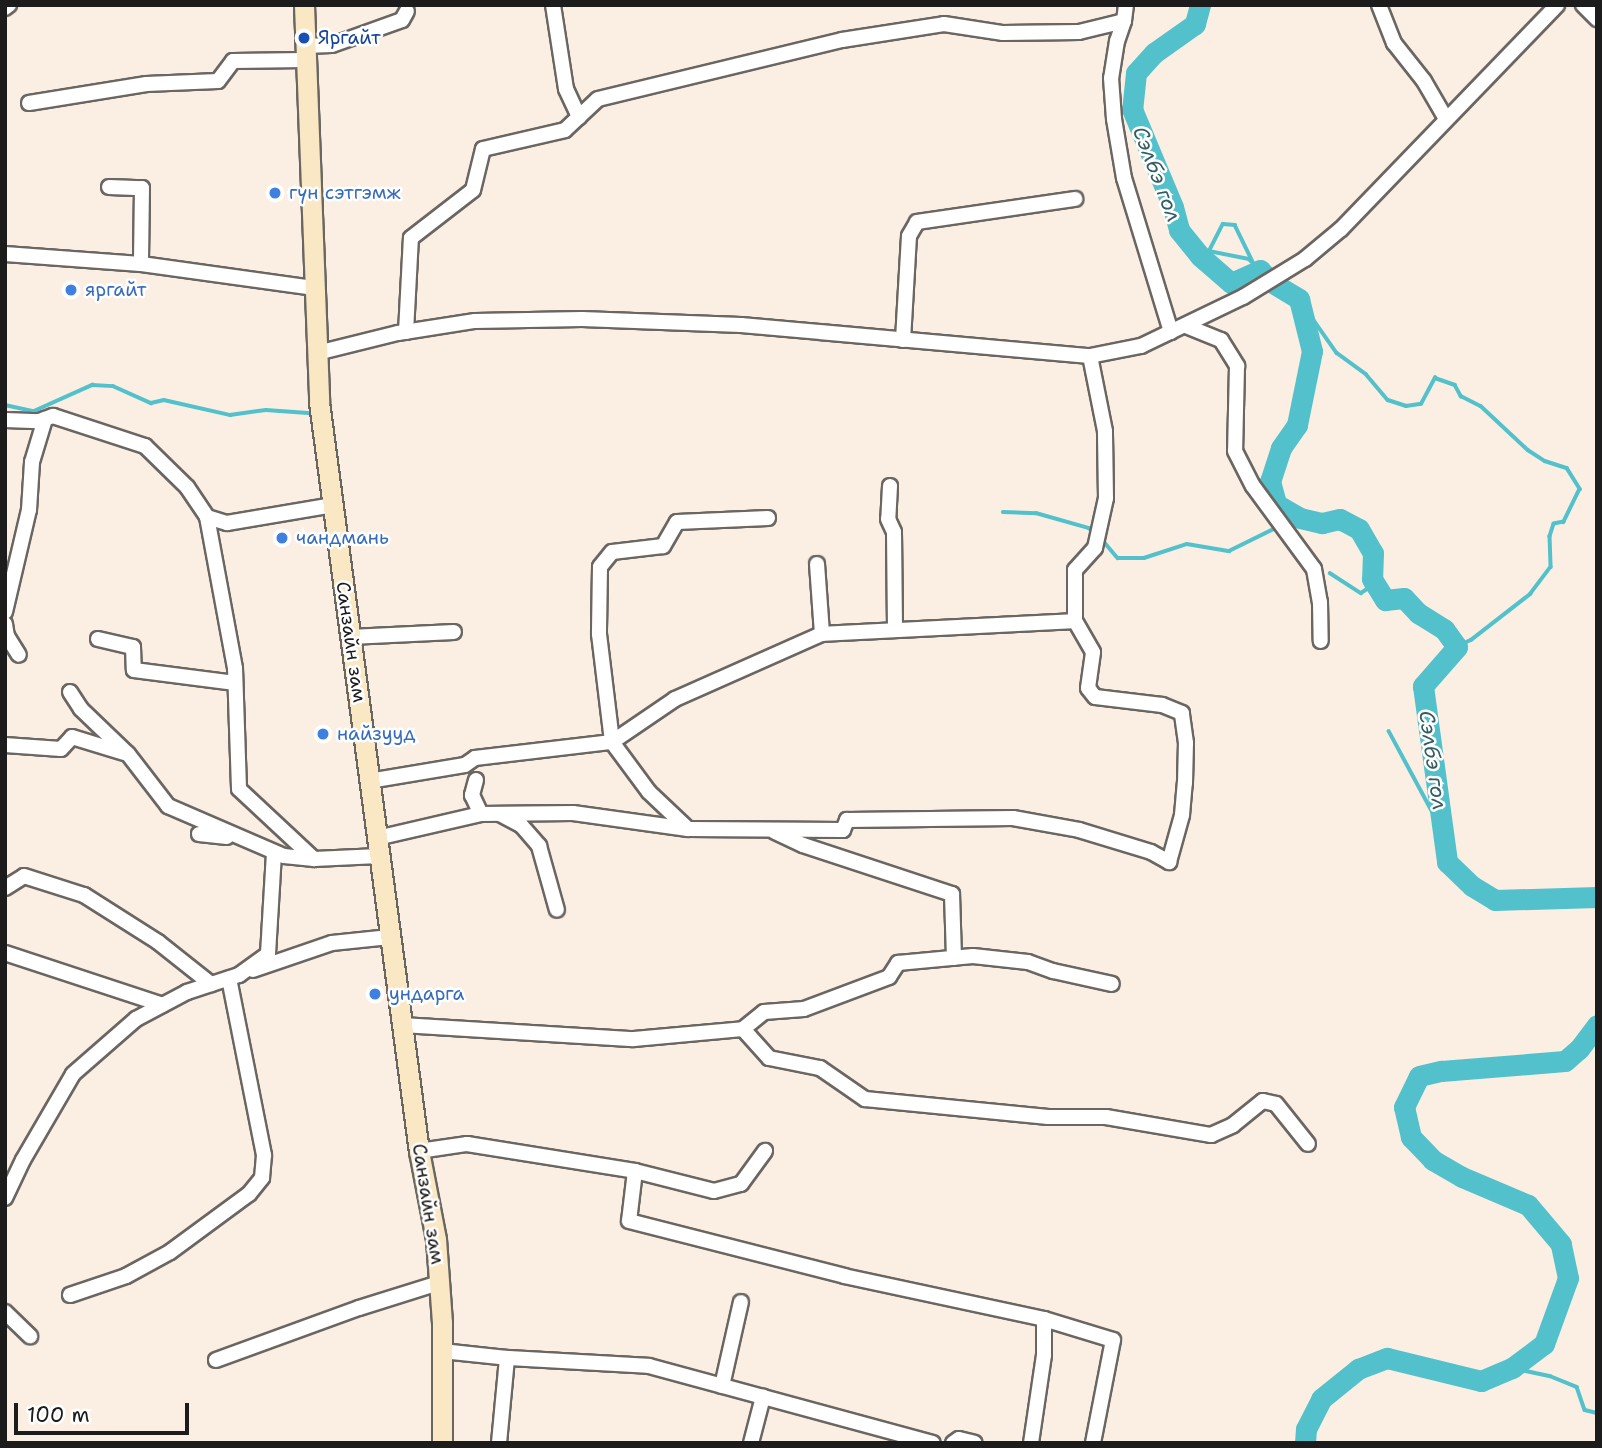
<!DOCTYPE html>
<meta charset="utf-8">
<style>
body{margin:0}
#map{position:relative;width:1602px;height:1448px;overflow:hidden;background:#fbefe3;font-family:"Shantell Sans",sans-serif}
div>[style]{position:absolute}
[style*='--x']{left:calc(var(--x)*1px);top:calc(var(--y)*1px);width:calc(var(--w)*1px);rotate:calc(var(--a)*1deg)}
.stream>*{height:3.5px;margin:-1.75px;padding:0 1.75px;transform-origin:1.75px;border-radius:1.75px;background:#53c1cb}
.river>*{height:21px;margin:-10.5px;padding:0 10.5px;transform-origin:10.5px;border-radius:10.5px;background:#53c1cb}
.roads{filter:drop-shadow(2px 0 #6a6662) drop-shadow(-2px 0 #6a6662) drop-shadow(0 2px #6a6662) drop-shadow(0 -2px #6a6662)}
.street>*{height:14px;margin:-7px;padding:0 7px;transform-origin:7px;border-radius:7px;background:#fff}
.secondary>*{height:19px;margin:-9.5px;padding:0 9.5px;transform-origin:9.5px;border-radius:9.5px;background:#fae7c3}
.dots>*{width:19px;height:19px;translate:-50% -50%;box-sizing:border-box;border:4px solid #fff;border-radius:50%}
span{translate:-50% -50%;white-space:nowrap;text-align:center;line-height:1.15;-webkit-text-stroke:5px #fff;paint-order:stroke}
.transit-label{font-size:19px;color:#164399}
.left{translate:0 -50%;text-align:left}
.shop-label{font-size:19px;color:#366cbe}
.street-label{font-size:19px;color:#1c1c1c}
.water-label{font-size:21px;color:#325e62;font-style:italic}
.frame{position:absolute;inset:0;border:7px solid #1c1c1c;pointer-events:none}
.scale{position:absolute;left:14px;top:1403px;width:175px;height:32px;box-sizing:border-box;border:4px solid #1c1c1c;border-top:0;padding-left:9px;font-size:21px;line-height:24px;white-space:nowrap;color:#1c1c1c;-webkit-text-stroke:5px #fff;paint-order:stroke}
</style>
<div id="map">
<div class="stream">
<i style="--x:1194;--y:248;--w:56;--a:11.3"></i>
<i style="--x:1249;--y:259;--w:16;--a:45"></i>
<i style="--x:1209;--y:251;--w:30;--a:-63"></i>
<i style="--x:1223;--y:224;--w:12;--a:5"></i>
<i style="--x:1235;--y:225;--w:43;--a:64"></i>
<i style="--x:1299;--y:299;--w:66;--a:54.9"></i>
<i style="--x:1337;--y:353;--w:36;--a:36"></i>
<i style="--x:1366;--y:374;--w:34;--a:50"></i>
<i style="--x:1388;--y:400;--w:19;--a:18"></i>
<i style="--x:1406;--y:406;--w:15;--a:-8"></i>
<i style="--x:1421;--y:404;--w:30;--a:-62"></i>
<i style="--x:1435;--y:378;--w:21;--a:19"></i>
<i style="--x:1455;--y:385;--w:13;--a:61"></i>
<i style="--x:1461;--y:396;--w:22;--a:27"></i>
<i style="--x:1481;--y:406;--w:64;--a:43.1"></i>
<i style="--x:1528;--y:450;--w:20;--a:33"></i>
<i style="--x:1545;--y:461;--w:23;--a:18"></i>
<i style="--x:1567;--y:468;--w:25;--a:58"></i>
<i style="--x:1580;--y:489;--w:37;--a:116"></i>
<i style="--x:1564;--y:522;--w:10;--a:169"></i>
<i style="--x:1554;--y:524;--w:13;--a:108"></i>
<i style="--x:1550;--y:536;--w:31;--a:88"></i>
<i style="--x:1551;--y:567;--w:34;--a:127"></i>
<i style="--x:1531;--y:594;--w:75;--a:142.1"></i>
<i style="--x:1472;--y:640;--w:17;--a:155"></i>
<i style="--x:5;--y:405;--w:30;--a:12"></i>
<i style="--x:34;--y:411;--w:64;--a:-24.1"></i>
<i style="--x:92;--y:385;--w:21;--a:3"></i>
<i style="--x:113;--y:386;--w:42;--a:24.1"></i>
<i style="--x:151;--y:403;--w:13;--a:-13"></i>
<i style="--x:164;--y:400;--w:68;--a:12.8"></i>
<i style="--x:230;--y:415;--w:36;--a:-8"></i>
<i style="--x:266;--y:410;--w:42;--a:4.1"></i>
<i style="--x:1003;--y:512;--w:33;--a:2"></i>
<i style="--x:1036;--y:513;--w:55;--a:15.8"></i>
<i style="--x:1089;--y:528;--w:8;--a:40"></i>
<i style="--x:1284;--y:523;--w:17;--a:-17"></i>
<i style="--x:1101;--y:538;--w:26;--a:50"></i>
<i style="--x:1118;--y:558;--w:26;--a:0"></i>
<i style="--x:1144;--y:558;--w:45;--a:-18"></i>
<i style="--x:1187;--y:544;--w:43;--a:9.5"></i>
<i style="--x:1229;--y:551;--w:55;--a:-26.1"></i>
<i style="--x:1330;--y:573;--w:37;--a:33"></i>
<i style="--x:1361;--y:593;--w:17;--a:-33"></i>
<i style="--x:1389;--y:731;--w:116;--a:61.7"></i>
<i style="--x:1512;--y:1368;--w:39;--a:12"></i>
<i style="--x:1550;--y:1376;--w:29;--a:22"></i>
<i style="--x:1577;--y:1387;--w:24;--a:71"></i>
<i style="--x:1585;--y:1410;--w:12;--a:14"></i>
</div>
<div class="river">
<i style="--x:1200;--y:5;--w:20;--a:105"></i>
<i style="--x:1195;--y:24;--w:50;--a:144.7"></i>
<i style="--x:1154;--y:53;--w:27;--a:132"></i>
<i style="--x:1136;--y:73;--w:36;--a:96"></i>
<i style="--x:1132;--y:109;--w:106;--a:67.3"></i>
<i style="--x:1173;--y:207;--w:24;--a:75"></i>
<i style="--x:1179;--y:230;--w:33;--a:51"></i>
<i style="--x:1200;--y:256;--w:41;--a:41.1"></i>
<i style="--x:1231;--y:283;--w:32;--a:-24"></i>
<i style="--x:1260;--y:270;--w:16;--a:47"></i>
<i style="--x:1271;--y:282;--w:33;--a:31"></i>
<i style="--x:1299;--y:299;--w:54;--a:76"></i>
<i style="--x:1312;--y:351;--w:76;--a:101.5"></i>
<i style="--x:1297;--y:425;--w:28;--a:125"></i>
<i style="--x:1281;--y:448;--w:35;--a:108"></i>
<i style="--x:1270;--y:481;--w:24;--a:75"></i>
<i style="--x:1276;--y:504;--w:28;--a:30"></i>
<i style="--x:1300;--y:518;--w:23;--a:13"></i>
<i style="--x:1322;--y:523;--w:18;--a:-13"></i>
<i style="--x:1340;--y:519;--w:21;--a:28"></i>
<i style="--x:1359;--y:529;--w:28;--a:60"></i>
<i style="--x:1373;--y:553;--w:26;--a:92"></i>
<i style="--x:1372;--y:579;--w:25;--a:58"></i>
<i style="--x:1385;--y:600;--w:19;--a:-6"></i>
<i style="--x:1404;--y:598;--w:21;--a:47"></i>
<i style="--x:1418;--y:613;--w:31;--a:32"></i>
<i style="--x:1444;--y:629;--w:22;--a:54"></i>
<i style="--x:1457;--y:647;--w:52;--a:131.1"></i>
<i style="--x:1423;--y:686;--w:178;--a:82.2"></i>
<i style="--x:1447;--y:862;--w:35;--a:44"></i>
<i style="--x:1472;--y:886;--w:27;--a:31"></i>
<i style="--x:1495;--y:900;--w:102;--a:-1.7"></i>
<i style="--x:1305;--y:1443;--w:14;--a:-86"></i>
<i style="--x:1306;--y:1429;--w:34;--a:-63"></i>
<i style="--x:1321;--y:1399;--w:48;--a:-39"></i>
<i style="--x:1358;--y:1369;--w:31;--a:-21"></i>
<i style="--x:1387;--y:1358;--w:97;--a:13.7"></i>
<i style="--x:1481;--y:1381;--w:34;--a:-23"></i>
<i style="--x:1512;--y:1368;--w:40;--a:-37"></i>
<i style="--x:1544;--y:1344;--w:70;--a:-70"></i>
<i style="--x:1568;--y:1278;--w:35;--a:-102"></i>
<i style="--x:1561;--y:1244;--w:51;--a:-130.2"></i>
<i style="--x:1528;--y:1205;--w:72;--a:-157"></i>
<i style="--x:1462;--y:1177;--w:34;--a:-150"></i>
<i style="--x:1433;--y:1160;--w:32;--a:-134"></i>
<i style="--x:1411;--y:1137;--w:31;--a:-103"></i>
<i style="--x:1404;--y:1107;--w:34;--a:-64"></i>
<i style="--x:1419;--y:1076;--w:23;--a:-13"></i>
<i style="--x:1441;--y:1071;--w:124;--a:-4.6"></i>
<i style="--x:1565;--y:1061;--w:18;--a:-41"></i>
<i style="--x:1579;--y:1049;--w:30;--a:-53"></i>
</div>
<div class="roads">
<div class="street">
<i style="--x:553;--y:5;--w:85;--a:81.2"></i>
<i style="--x:566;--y:89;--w:31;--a:65"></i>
<i style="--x:1379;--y:5;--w:41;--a:68.5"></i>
<i style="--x:1394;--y:43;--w:48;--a:51.7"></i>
<i style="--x:1424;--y:81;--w:44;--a:59.9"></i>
<i style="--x:1583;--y:5;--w:20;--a:45"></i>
<i style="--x:5;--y:8;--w:5;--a:-37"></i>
<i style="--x:1124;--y:21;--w:21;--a:109"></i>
<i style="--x:1117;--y:41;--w:37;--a:99"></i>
<i style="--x:1111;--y:78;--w:41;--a:85.8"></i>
<i style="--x:1114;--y:119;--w:60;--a:80.4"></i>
<i style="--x:1124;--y:178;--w:161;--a:73"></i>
<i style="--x:304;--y:46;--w:28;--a:-2"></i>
<i style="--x:332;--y:45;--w:74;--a:-19.7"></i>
<i style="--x:402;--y:20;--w:10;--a:-61"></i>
<i style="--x:29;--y:103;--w:119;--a:-9.2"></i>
<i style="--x:146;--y:84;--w:72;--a:-2.4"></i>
<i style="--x:218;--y:81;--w:25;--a:-53"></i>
<i style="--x:233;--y:61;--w:72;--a:-0.8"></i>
<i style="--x:109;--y:187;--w:33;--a:2"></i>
<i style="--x:142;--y:188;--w:76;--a:90.8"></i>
<i style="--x:5;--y:254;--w:136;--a:4.2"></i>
<i style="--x:141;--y:264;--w:174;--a:7.9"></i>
<i style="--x:1186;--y:326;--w:38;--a:22"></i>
<i style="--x:1221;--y:340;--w:31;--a:58"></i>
<i style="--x:1237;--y:366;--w:85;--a:91.3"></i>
<i style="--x:1235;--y:451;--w:39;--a:63"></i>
<i style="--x:1253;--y:486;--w:103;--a:53.7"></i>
<i style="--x:1314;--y:569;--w:34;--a:80"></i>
<i style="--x:1320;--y:602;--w:39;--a:89"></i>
<i style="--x:406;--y:332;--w:94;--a:-87"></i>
<i style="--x:411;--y:238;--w:78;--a:-37.7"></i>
<i style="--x:473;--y:190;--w:42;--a:-76.3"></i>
<i style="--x:483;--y:149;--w:84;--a:-13"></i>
<i style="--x:565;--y:130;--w:45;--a:-43.2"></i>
<i style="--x:598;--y:99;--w:251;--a:-13.6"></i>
<i style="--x:842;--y:40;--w:103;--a:-8.9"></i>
<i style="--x:944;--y:24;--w:60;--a:8.7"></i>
<i style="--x:1003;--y:33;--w:76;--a:-0.8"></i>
<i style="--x:1079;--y:32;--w:46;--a:-13.7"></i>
<i style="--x:1124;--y:21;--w:16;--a:-83"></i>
<i style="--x:903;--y:340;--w:104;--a:-86.7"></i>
<i style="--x:909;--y:236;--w:16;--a:-60"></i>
<i style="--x:917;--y:222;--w:160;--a:-8.3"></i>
<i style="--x:317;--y:353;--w:83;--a:-13.9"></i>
<i style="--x:398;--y:333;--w:78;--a:-8.9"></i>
<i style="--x:475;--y:321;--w:107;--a:-1.1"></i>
<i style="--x:582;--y:319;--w:159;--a:2.2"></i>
<i style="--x:741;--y:325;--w:350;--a:5.1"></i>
<i style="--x:1090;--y:356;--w:52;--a:-11.1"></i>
<i style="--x:1141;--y:346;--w:113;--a:-25.7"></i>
<i style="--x:1243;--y:297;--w:73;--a:-31.5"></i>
<i style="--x:1305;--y:259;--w:47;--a:-39.8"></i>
<i style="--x:1341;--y:229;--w:311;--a:-46"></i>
<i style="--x:5;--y:420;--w:34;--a:2"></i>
<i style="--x:39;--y:421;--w:15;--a:-20"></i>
<i style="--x:53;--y:416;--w:97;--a:18.1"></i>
<i style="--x:145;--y:446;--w:59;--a:44.3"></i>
<i style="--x:187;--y:487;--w:36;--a:56"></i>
<i style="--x:207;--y:517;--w:21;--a:17"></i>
<i style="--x:227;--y:523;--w:108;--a:-9.6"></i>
<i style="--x:890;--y:486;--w:33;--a:93"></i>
<i style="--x:888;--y:519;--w:14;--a:65"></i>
<i style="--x:894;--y:532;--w:98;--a:89.4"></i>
<i style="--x:207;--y:517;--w:154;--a:79.5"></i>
<i style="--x:235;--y:668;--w:121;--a:88.1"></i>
<i style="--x:239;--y:789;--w:103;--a:43"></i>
<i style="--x:768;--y:518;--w:91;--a:177.5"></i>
<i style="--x:677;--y:522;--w:28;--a:120"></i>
<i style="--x:663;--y:546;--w:51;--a:173.3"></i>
<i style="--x:612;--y:552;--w:19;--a:129"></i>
<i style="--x:600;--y:567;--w:67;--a:90.9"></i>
<i style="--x:599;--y:634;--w:109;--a:83.1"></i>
<i style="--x:612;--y:742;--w:62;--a:53.5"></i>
<i style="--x:649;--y:792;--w:54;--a:43.5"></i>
<i style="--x:688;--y:829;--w:155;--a:0.4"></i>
<i style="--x:843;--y:830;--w:11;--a:-68"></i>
<i style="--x:847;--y:820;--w:166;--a:-0.7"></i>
<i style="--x:1013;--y:818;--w:67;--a:10.3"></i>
<i style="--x:1079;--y:830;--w:75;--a:17"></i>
<i style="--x:1151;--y:852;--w:21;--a:29"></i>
<i style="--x:1169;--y:862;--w:49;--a:-74.5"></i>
<i style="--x:1182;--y:815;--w:32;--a:-85"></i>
<i style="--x:1185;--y:783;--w:40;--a:-88.6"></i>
<i style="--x:1186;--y:743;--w:30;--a:-98"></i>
<i style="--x:1182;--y:713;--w:22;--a:-158"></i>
<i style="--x:1162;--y:705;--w:67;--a:-173.2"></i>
<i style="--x:1095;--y:697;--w:11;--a:-128"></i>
<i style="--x:1088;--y:688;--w:36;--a:-82"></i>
<i style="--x:1093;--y:652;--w:36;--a:-120"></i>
<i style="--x:1075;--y:621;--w:51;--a:-90"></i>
<i style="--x:1075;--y:570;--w:30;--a:-48"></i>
<i style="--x:1095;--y:548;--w:51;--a:-77.6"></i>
<i style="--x:1106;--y:498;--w:67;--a:-90.9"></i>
<i style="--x:1105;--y:431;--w:76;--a:-101.3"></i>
<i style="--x:817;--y:564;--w:70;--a:85.9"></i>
<i style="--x:5;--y:612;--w:105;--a:-76.8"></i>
<i style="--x:29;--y:510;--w:48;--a:-86.4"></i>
<i style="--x:32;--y:462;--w:45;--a:-73.2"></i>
<i style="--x:5;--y:624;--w:12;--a:81"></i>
<i style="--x:7;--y:636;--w:22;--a:58"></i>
<i style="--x:350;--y:637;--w:104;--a:-2.8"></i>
<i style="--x:98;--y:639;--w:36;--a:13"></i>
<i style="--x:133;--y:647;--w:23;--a:88"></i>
<i style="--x:134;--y:670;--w:102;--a:7.3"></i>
<i style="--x:70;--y:692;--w:20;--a:57"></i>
<i style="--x:81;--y:709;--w:65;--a:43.8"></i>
<i style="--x:128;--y:754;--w:66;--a:52.4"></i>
<i style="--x:168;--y:806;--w:126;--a:23.3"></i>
<i style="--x:284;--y:856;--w:30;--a:6"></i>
<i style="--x:314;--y:859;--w:65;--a:-2.6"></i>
<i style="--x:5;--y:745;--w:56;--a:4.1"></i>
<i style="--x:61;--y:749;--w:16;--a:-47"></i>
<i style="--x:72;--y:737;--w:54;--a:17.1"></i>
<i style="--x:476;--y:780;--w:16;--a:105"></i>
<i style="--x:472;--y:795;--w:21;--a:65"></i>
<i style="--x:481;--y:814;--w:92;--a:-0.6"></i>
<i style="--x:573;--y:813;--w:116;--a:7.9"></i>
<i style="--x:369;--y:781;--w:97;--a:-9.5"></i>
<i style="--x:465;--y:765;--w:12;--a:-35"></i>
<i style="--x:475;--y:758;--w:138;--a:-6.7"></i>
<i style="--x:612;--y:742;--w:76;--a:-34.3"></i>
<i style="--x:675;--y:699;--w:161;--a:-23.9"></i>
<i style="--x:822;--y:634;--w:253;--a:-2.9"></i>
<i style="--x:500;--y:814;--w:24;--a:28"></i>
<i style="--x:521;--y:825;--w:28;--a:49"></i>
<i style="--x:539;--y:846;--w:66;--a:74.3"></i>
<i style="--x:775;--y:832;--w:31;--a:25"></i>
<i style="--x:803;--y:845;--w:157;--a:18.2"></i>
<i style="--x:952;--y:894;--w:64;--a:88.2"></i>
<i style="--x:199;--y:834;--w:28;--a:6"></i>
<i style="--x:377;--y:838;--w:107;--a:-13"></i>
<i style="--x:5;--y:888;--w:22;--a:-32"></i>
<i style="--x:24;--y:876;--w:63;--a:17.6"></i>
<i style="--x:84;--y:895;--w:88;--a:32.4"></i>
<i style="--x:158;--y:942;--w:68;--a:38.4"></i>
<i style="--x:5;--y:953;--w:166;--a:18.2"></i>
<i style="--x:253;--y:970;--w:83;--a:-18.9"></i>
<i style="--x:332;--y:943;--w:58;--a:-5.9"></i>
<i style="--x:402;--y:1025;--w:232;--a:3.5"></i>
<i style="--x:634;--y:1039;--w:109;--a:-5.2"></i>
<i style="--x:743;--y:1029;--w:27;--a:-39"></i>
<i style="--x:764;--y:1012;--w:40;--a:-4.3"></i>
<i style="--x:804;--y:1009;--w:91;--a:-20.6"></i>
<i style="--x:889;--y:977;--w:17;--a:-57"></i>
<i style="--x:898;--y:963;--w:75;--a:-5.3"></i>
<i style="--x:973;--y:956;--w:55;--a:6.2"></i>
<i style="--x:1028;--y:962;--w:27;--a:20"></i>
<i style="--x:1053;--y:971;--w:60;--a:12.4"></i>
<i style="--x:743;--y:1029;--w:39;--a:48"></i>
<i style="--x:769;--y:1058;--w:52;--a:11.1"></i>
<i style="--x:820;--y:1068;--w:55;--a:34.6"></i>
<i style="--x:865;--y:1099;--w:184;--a:5.6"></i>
<i style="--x:1048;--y:1117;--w:58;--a:0"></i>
<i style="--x:1106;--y:1117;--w:107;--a:9.7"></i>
<i style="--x:1211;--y:1135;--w:24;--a:-24"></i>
<i style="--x:1233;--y:1125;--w:38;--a:-39"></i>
<i style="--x:1263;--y:1101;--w:13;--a:13"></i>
<i style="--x:1276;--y:1104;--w:51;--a:51.3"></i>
<i style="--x:419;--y:1151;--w:49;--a:-8.3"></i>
<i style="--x:467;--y:1144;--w:170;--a:9.1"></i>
<i style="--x:635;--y:1171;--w:81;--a:14.2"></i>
<i style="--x:714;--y:1191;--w:28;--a:-15"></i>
<i style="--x:741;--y:1184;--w:41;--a:-54"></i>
<i style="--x:635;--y:1171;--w:50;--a:96.8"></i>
<i style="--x:629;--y:1221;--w:222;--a:14.3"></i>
<i style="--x:844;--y:1276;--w:205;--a:12.1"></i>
<i style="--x:1044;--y:1319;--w:72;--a:16.9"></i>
<i style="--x:1113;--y:1340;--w:105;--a:101"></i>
<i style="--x:5;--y:1198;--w:42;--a:-64.7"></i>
<i style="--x:23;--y:1160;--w:99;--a:-59.8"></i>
<i style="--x:73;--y:1074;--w:84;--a:-41.1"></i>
<i style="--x:136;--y:1019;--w:58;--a:-27.9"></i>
<i style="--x:187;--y:992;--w:55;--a:-18.1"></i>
<i style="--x:239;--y:975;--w:36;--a:-36"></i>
<i style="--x:268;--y:954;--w:101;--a:-86.6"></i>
<i style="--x:70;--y:1295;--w:59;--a:-18.7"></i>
<i style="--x:126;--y:1276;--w:50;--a:-28.6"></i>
<i style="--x:170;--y:1252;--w:98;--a:-36.3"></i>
<i style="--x:249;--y:1194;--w:21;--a:-51"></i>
<i style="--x:262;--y:1178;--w:23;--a:-85"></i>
<i style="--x:264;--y:1155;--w:180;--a:-101.2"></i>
<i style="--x:5;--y:1312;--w:35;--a:44"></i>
<i style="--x:442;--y:1351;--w:65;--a:6.1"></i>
<i style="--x:216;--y:1360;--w:152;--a:-20"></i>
<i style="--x:359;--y:1308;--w:84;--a:-17.4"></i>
<i style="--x:722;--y:1386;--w:86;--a:-77.3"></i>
<i style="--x:499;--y:1443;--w:85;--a:-84.6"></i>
<i style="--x:507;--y:1358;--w:142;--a:3.2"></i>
<i style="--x:649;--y:1366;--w:294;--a:15.2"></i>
<i style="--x:751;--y:1443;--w:48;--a:-75.4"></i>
<i style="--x:953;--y:1443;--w:7;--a:-34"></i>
<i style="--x:959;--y:1439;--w:16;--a:14"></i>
<i style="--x:1031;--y:1443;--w:89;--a:-81.6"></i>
<i style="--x:1044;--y:1355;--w:36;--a:-90"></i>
</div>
<div class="secondary">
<i style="--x:304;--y:5;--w:397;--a:87.8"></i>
<i style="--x:319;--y:402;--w:756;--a:82.4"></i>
<i style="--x:419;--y:1151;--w:90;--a:79.1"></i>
<i style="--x:436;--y:1239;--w:84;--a:85.9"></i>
<i style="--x:442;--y:1323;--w:120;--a:90"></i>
</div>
</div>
<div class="dots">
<i style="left:304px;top:38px;background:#1a4fb4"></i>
<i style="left:275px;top:193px;background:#3f7fe0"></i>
<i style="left:71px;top:290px;background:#3f7fe0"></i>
<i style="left:282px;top:538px;background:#3f7fe0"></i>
<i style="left:323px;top:734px;background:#3f7fe0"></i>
<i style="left:375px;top:994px;background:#3f7fe0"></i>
</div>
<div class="transit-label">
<span class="left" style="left:318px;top:38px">Яргайт</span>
</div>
<div class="shop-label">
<span class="left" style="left:289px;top:193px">гүн сэтгэмж</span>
<span class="left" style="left:85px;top:290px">яргайт</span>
<span class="left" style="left:296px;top:538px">чандмань</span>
<span class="left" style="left:337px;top:734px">найзууд</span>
<span class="left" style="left:389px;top:994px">ундарга</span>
</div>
<div class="street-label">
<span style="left:351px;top:642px;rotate:82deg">Санзайн зам</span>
<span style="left:428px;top:1204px;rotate:81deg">Санзайн зам</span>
</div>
<div class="water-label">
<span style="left:1157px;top:174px;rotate:69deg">Сэлбэ гол</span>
<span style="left:1433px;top:760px;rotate:82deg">Сэлбэ гол</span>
</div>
<div class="frame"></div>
<div class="scale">100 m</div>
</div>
